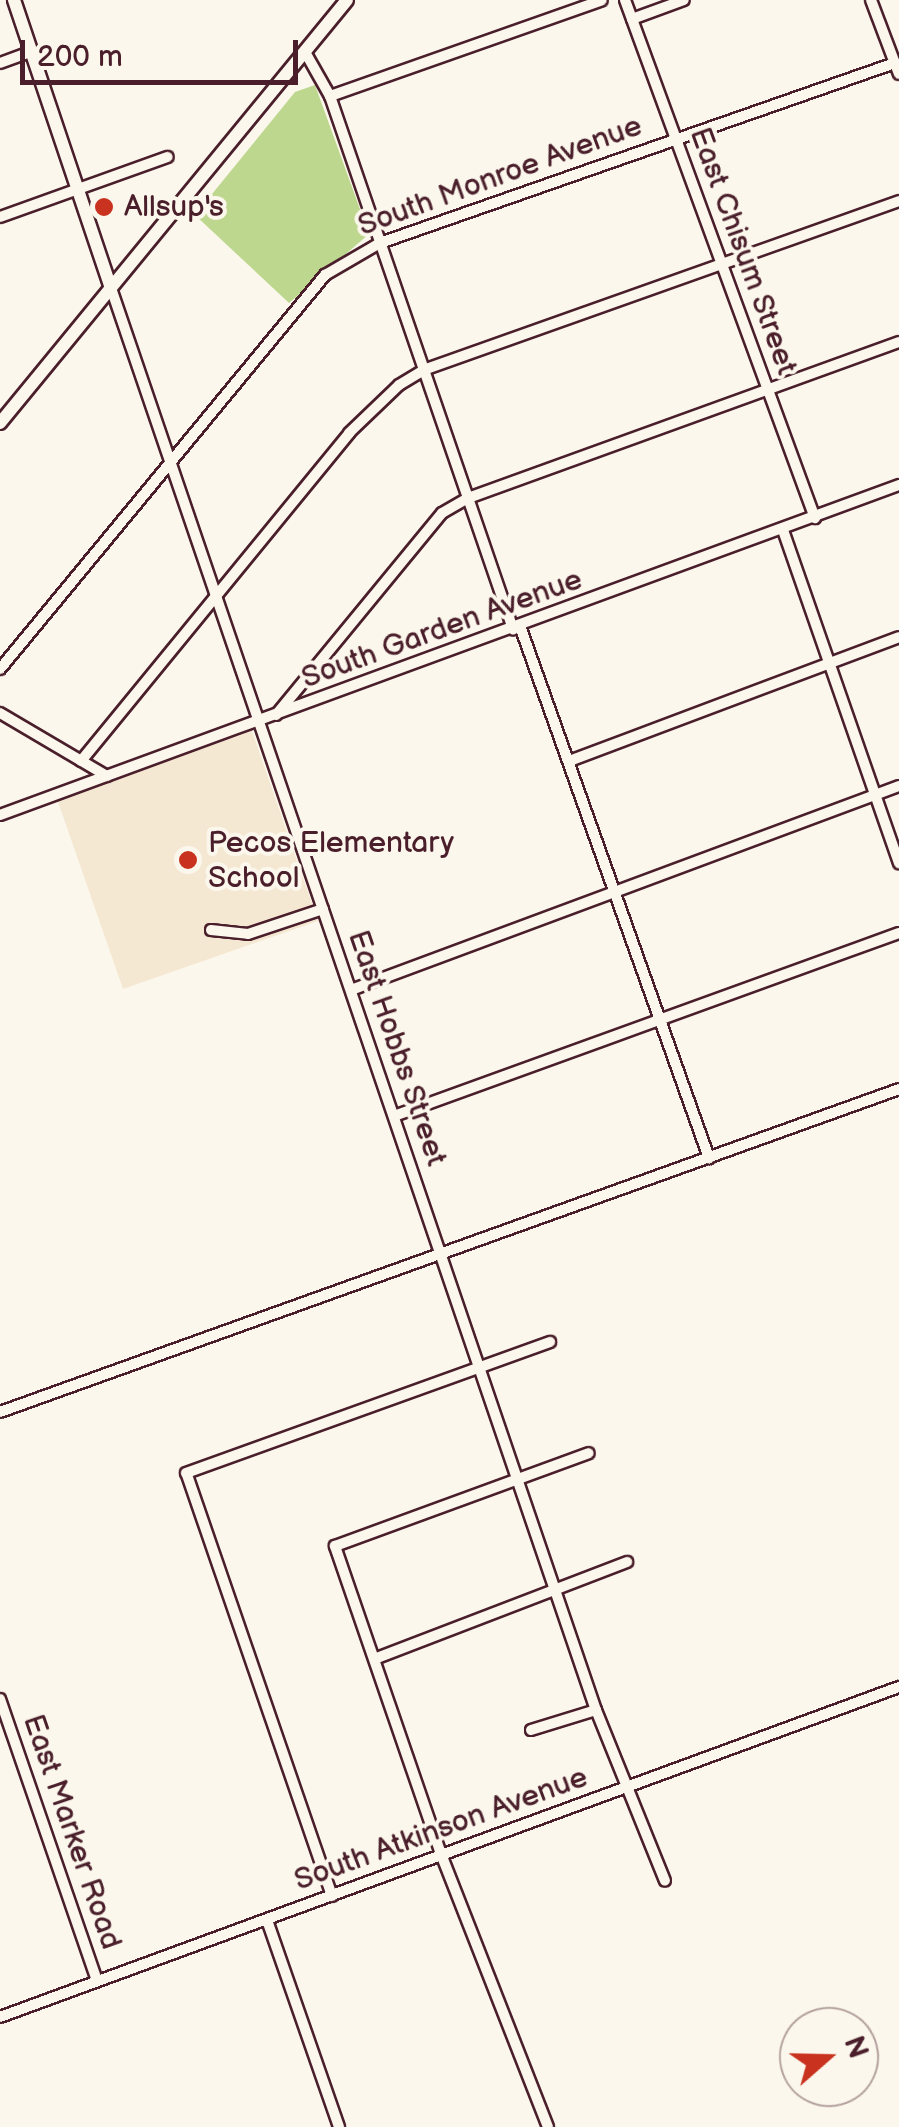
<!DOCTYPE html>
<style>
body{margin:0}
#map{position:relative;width:899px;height:2127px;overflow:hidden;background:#fbf7ec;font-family:"Balsamiq Sans",sans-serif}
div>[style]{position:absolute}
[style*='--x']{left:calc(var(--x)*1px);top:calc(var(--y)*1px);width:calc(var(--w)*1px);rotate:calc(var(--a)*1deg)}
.built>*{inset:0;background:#f5e8d3}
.green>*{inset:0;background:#bdd78e}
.roads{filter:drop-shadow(2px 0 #4a1f2b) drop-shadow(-2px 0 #4a1f2b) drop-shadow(0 2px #4a1f2b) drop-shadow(0 -2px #4a1f2b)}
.minor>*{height:10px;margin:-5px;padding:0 5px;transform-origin:5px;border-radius:5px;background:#fbf7ec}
.major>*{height:12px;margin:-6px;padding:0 6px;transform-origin:6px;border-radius:6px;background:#fbf7ec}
.dots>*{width:28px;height:28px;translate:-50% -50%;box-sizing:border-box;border:5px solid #fbf7ec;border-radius:50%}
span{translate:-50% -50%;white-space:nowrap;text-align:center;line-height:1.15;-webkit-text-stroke:8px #fbf7ec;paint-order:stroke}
.street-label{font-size:30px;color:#4a1f2b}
.poi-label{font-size:30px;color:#4a1f2b}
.left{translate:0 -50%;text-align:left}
.north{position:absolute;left:779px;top:2007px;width:100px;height:100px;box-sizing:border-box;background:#fbf7ec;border:2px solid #b4a19f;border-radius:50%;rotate:70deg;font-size:28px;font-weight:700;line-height:40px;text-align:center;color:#4a1f2b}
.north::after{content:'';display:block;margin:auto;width:35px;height:45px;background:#c8321e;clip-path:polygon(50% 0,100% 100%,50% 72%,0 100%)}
.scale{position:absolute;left:20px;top:40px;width:278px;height:45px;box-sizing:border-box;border:5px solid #4a1f2b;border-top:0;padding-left:12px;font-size:30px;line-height:35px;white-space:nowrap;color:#4a1f2b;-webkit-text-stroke:8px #fbf7ec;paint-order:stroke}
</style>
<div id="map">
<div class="built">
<i style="clip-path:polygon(252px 731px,318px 921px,123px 989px,57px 799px)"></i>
</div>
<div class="green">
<i style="clip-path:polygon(315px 85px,369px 234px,289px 303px,195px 215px,295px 92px)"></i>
</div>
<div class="roads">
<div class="minor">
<i style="--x:625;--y:0;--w:552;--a:69.86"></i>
<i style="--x:871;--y:0;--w:79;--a:69.3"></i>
<i style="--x:632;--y:19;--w:55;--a:-20.1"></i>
<i style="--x:305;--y:52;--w:51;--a:60.4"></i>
<i style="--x:330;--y:96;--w:564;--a:71.05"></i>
<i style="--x:0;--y:63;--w:35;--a:-20"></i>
<i style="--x:330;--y:96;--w:288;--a:-19.4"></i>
<i style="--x:0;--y:217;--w:178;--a:-19.7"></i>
<i style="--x:111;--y:288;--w:1502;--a:71.17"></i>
<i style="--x:596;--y:1710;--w:184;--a:68"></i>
<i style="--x:783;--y:530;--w:353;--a:70.8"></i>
<i style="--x:520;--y:626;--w:565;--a:70.44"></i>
<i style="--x:0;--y:669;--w:511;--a:-50.48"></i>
<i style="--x:325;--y:275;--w:64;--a:-30.2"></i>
<i style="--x:380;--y:243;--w:546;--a:-19.27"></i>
<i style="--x:0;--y:713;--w:124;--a:30.5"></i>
<i style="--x:276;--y:715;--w:261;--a:-50.6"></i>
<i style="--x:442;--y:513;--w:30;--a:-30"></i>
<i style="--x:468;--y:498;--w:458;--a:-19.9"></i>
<i style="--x:572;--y:760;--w:349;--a:-20.6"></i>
<i style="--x:81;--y:761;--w:424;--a:-50.7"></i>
<i style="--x:349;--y:433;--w:69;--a:-43.8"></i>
<i style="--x:399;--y:385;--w:31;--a:-31"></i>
<i style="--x:426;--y:369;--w:502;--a:-19.55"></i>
<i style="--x:0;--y:815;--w:958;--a:-20.16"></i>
<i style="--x:211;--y:930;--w:37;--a:6"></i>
<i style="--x:248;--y:934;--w:79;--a:-18.4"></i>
<i style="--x:351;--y:990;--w:585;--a:-20.42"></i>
<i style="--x:394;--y:1116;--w:537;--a:-19.92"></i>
<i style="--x:0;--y:1412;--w:955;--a:-19.76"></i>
<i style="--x:377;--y:1658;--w:268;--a:-21"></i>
<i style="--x:0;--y:1699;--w:298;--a:71"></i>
<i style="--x:531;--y:1730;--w:68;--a:-17.1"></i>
<i style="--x:332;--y:1896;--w:447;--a:-109"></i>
<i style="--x:186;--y:1473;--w:387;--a:-19.8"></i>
<i style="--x:267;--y:1920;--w:219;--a:70.8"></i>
<i style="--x:0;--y:2017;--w:958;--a:-20.16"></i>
<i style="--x:548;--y:2127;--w:290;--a:-111.4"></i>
<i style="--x:442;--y:1857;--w:329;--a:-109"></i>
<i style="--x:335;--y:1546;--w:270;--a:-20.1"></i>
</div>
<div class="major">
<i style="--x:14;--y:0;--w:304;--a:71.4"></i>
<i style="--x:0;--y:423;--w:547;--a:-50.64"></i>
</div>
</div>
<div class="dots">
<i style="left:104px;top:207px;background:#c8321e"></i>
<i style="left:188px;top:860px;background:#c8321e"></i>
</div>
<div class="street-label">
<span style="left:500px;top:176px;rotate:-20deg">South Monroe Avenue</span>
<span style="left:743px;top:251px;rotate:70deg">East Chisum Street</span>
<span style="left:442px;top:629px;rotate:-20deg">South Garden Avenue</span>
<span style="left:397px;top:1048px;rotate:71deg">East Hobbs Street</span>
<span style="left:441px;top:1829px;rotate:-20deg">South Atkinson Avenue</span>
<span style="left:72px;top:1832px;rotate:71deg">East Marker Road</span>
</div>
<div class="poi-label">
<span class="left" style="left:124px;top:207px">Allsup's</span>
<span class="left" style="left:208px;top:860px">Pecos Elementary<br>School</span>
</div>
<div class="north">N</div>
<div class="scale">200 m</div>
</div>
